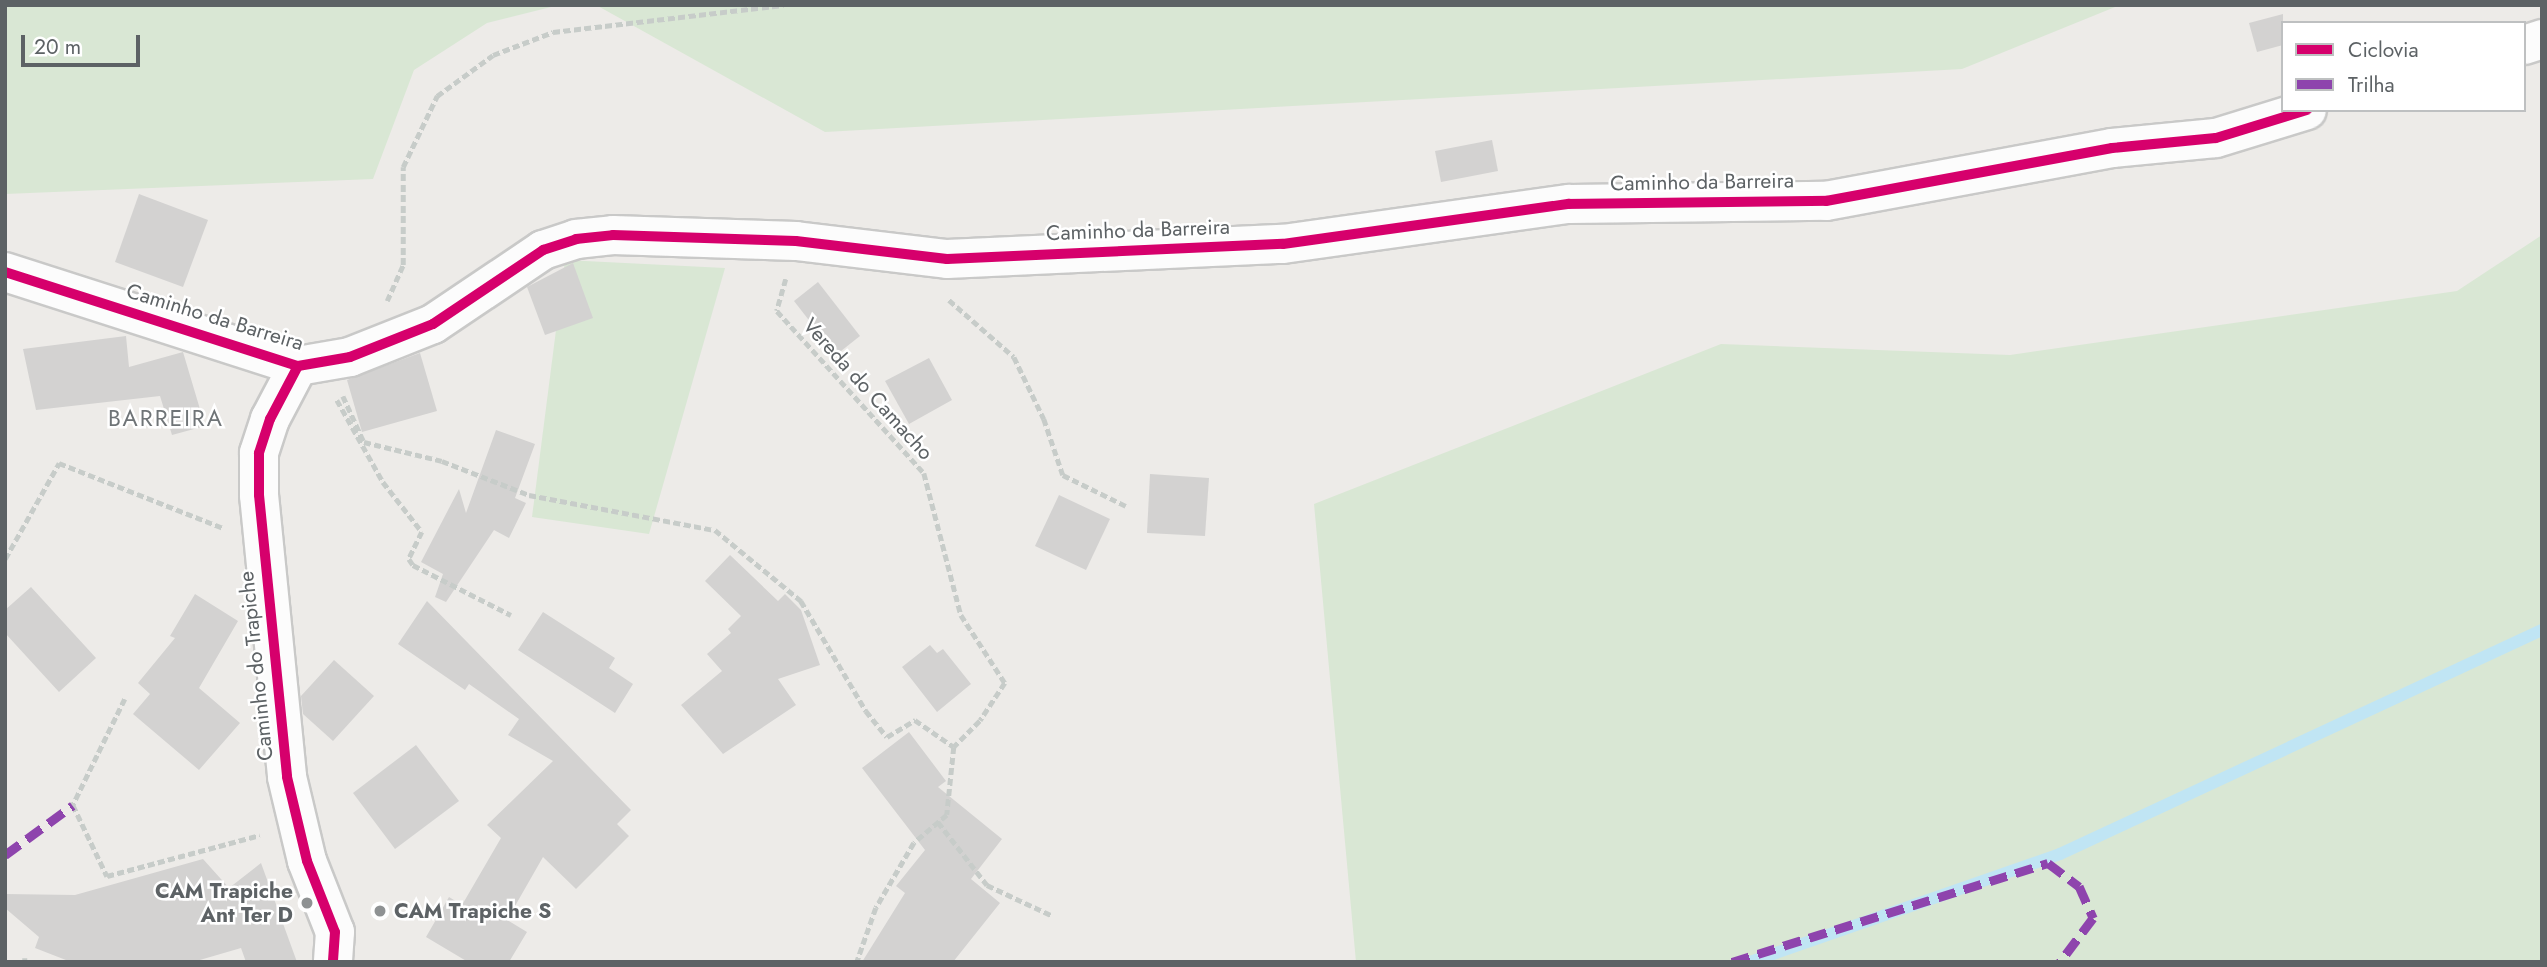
<!DOCTYPE html>
<style>
body{margin:0}
#map{position:relative;width:2547px;height:967px;overflow:hidden;background:#edebe8;font-family:Jost,sans-serif}
div>[style]{position:absolute}
[style*='--x']{left:calc(var(--x)*1px);top:calc(var(--y)*1px);width:calc(var(--w)*1px);rotate:calc(var(--a)*1deg)}
.green>*{inset:0;background:#d9e7d4}
.stream>*{height:12px;margin:-6px;padding:0 6px;transform-origin:6px;border-radius:6px;background:#c0e5f4}
.building>*{inset:0;background:#d3d2d1}
.path>*{height:4.5px;margin-top:-2.25px;transform-origin:0;background:repeating-linear-gradient(90deg,#c7ccc9 0 7px,transparent 0 10.5px)}
.roads{filter:drop-shadow(2px 0 #c9c9c8) drop-shadow(-2px 0 #c9c9c8) drop-shadow(0 2px #c9c9c8) drop-shadow(0 -2px #c9c9c8)}
.minor>*{height:38px;margin:-19px;padding:0 19px;transform-origin:19px;border-radius:19px;background:#fcfcfc}
.quiet>*{height:9px;margin-top:-4.5px;transform-origin:0;background:repeating-linear-gradient(90deg,#8e44ad 0 18px,transparent 0 27px)}
.cycleway>*{height:10px;margin:-5px;padding:0 5px;transform-origin:5px;border-radius:5px;background:#d6006c}
.dots>*{width:19px;height:19px;translate:-50% -50%;box-sizing:border-box;border:4px solid #fff;border-radius:50%}
span{translate:-50% -50%;white-space:nowrap;text-align:center;line-height:1.15;-webkit-text-stroke:5px #fff;paint-order:stroke}
.street-label{font-size:21px;color:#5d6265}
.poi-label{font-size:21px;color:#5d6265;font-weight:700}
.right{translate:-100% -50%;text-align:right}
.left{translate:0 -50%;text-align:left}
.neighbourhood-label{font-size:23px;color:#6f7477;letter-spacing:2px}
.frame{position:absolute;inset:0;border:7px solid #5d6265;pointer-events:none}
.legend{position:absolute;left:2281px;top:21px;width:245px;height:91px;box-sizing:border-box;background:#fff;border:2px solid #bec0c1;margin:0;padding:9px 12px;list-style:none;font-size:21px;color:#5d6265}
.legend li{display:flex;align-items:center;gap:14px;height:35px}
.legend b{width:35px;border:2px solid #bec0c1}
.scale{position:absolute;left:21px;top:35px;width:119px;height:32px;box-sizing:border-box;border:4px solid #5d6265;border-top:0;padding-left:9px;font-size:21px;line-height:24px;white-space:nowrap;color:#5d6265;-webkit-text-stroke:5px #fff;paint-order:stroke}
</style>
<div id="map">
<div class="green">
<i style="clip-path:polygon(5px 5px,559px 5px,487px 23px,414px 70px,373px 179px,5px 194px)"></i>
<i style="clip-path:polygon(596px 5px,2120px 5px,1962px 69px,825px 132px)"></i>
<i style="clip-path:polygon(2542px 235px,2542px 962px,1356px 962px,1314px 504px,1721px 344px,2010px 355px,2457px 291px)"></i>
<i style="clip-path:polygon(565px 260px,725px 268px,649px 534px,532px 517px)"></i>
</div>
<div class="stream">
<i style="--x:1750;--y:962;--w:328;--a:-19.2"></i>
<i style="--x:2060;--y:854;--w:532;--a:-24.93"></i>
</div>
<div class="building">
<i style="clip-path:polygon(2283px 14px,2283px 45px,2257px 52px,2249px 23px)"></i>
<i style="clip-path:polygon(1492px 140px,1498px 171px,1441px 182px,1435px 151px)"></i>
<i style="clip-path:polygon(139px 194px,208px 220px,183px 287px,115px 262px)"></i>
<i style="clip-path:polygon(573px 263px,593px 318px,545px 335px,527px 287px)"></i>
<i style="clip-path:polygon(818px 282px,860px 336px,836px 355px,794px 301px)"></i>
<i style="clip-path:polygon(126px 336px,129px 367px,183px 352px,205px 426px,172px 435px,160px 396px,36px 410px,23px 349px)"></i>
<i style="clip-path:polygon(420px 353px,437px 411px,362px 432px,347px 380px)"></i>
<i style="clip-path:polygon(929px 358px,952px 400px,909px 424px,885px 381px)"></i>
<i style="clip-path:polygon(496px 430px,535px 444px,515px 498px,526px 503px,509px 538px,494px 530px,446px 602px,435px 597px,443px 574px,421px 562px,459px 489px,466px 513px)"></i>
<i style="clip-path:polygon(1150px 474px,1209px 478px,1205px 536px,1147px 533px)"></i>
<i style="clip-path:polygon(1059px 495px,1110px 519px,1086px 570px,1035px 546px)"></i>
<i style="clip-path:polygon(730px 555px,778px 601px,785px 594px,801px 610px,820px 665px,778px 679px,796px 705px,723px 754px,681px 705px,722px 671px,707px 654px,731px 633px,728px 629px,741px 616px,705px 581px)"></i>
<i style="clip-path:polygon(31px 587px,96px 658px,59px 692px,5px 633px,5px 610px)"></i>
<i style="clip-path:polygon(195px 594px,238px 621px,199px 688px,240px 723px,199px 770px,133px 714px,150px 694px,138px 683px,175px 638px,170px 636px)"></i>
<i style="clip-path:polygon(427px 601px,631px 810px,617px 824px,629px 836px,576px 889px,543px 857px,507px 920px,527px 932px,509px 962px,468px 962px,426px 937px,449px 897px,462px 905px,501px 838px,487px 825px,553px 761px,508px 735px,519px 719px,469px 684px,465px 690px,398px 644px)"></i>
<i style="clip-path:polygon(543px 612px,615px 658px,609px 668px,633px 684px,615px 713px,518px 650px)"></i>
<i style="clip-path:polygon(930px 645px,937px 653px,943px 649px,971px 684px,937px 712px,902px 667px)"></i>
<i style="clip-path:polygon(334px 660px,374px 696px,333px 741px,303px 714px,301px 696px)"></i>
<i style="clip-path:polygon(909px 732px,946px 781px,938px 787px,1002px 839px,971px 879px,1000px 903px,953px 962px,862px 962px,905px 893px,896px 886px,925px 850px,862px 768px)"></i>
<i style="clip-path:polygon(416px 745px,459px 801px,395px 849px,353px 793px)"></i>
<i style="clip-path:polygon(203px 859px,229px 888px,261px 863px,297px 962px,246px 962px,241px 948px,193px 962px,71px 962px,35px 948px,39px 937px,5px 908px,5px 894px,75px 895px)"></i>
</div>
<div class="path">
<i style="--x:786;--y:279;--w:33;--a:106"></i>
<i style="--x:777;--y:311;--w:219;--a:47.8"></i>
<i style="--x:924;--y:473;--w:147;--a:75.4"></i>
<i style="--x:961;--y:615;--w:81;--a:57.1"></i>
<i style="--x:1005;--y:683;--w:45;--a:123.3"></i>
<i style="--x:980;--y:721;--w:37;--a:135"></i>
<i style="--x:954;--y:747;--w:68;--a:95.9"></i>
<i style="--x:947;--y:815;--w:43;--a:139.7"></i>
<i style="--x:914;--y:843;--w:75;--a:120.3"></i>
<i style="--x:876;--y:908;--w:57;--a:109.4"></i>
<i style="--x:949;--y:300;--w:86;--a:41.2"></i>
<i style="--x:1014;--y:357;--w:69;--a:64.2"></i>
<i style="--x:1044;--y:419;--w:59;--a:71.3"></i>
<i style="--x:1063;--y:475;--w:70;--a:26.2"></i>
<i style="--x:387;--y:301;--w:39;--a:-66"></i>
<i style="--x:403;--y:265;--w:98;--a:-90"></i>
<i style="--x:403;--y:167;--w:79;--a:-64.4"></i>
<i style="--x:437;--y:96;--w:69;--a:-36.2"></i>
<i style="--x:493;--y:55;--w:64;--a:-21"></i>
<i style="--x:553;--y:32;--w:232;--a:-6.7"></i>
<i style="--x:343;--y:396;--w:51;--a:65.5"></i>
<i style="--x:364;--y:442;--w:80;--a:13.7"></i>
<i style="--x:442;--y:461;--w:93;--a:21.3"></i>
<i style="--x:529;--y:495;--w:189;--a:10.7"></i>
<i style="--x:715;--y:530;--w:112;--a:39.5"></i>
<i style="--x:801;--y:601;--w:128;--a:59.4"></i>
<i style="--x:866;--y:711;--w:33;--a:51"></i>
<i style="--x:887;--y:737;--w:33;--a:-31"></i>
<i style="--x:915;--y:720;--w:47;--a:34.7"></i>
<i style="--x:337;--y:400;--w:94;--a:60.7"></i>
<i style="--x:383;--y:482;--w:63;--a:52"></i>
<i style="--x:422;--y:532;--w:30;--a:116"></i>
<i style="--x:409;--y:559;--w:7;--a:56"></i>
<i style="--x:413;--y:565;--w:110;--a:27"></i>
<i style="--x:5;--y:559;--w:110;--a:-60.6"></i>
<i style="--x:59;--y:463;--w:176;--a:21.6"></i>
<i style="--x:125;--y:699;--w:118;--a:116.1"></i>
<i style="--x:73;--y:805;--w:79;--a:64.4"></i>
<i style="--x:107;--y:876;--w:158;--a:-15"></i>
<i style="--x:938;--y:822;--w:80;--a:52.1"></i>
<i style="--x:987;--y:885;--w:73;--a:25.2"></i>
<i style="--x:25;--y:958;--w:4;--a:90"></i>
</div>
<div class="roads">
<div class="minor">
<i style="--x:2524;--y:45;--w:19;--a:-18"></i>
<i style="--x:5;--y:272;--w:308;--a:17.8"></i>
<i style="--x:298;--y:366;--w:53;--a:-9.8"></i>
<i style="--x:350;--y:357;--w:89;--a:-21.7"></i>
<i style="--x:433;--y:324;--w:133;--a:-33.9"></i>
<i style="--x:543;--y:250;--w:35;--a:-18"></i>
<i style="--x:576;--y:239;--w:37;--a:-6"></i>
<i style="--x:613;--y:235;--w:183;--a:1.9"></i>
<i style="--x:796;--y:241;--w:152;--a:6.8"></i>
<i style="--x:947;--y:259;--w:336;--a:-2.6"></i>
<i style="--x:1283;--y:244;--w:289;--a:-8"></i>
<i style="--x:1569;--y:204;--w:257;--a:-0.7"></i>
<i style="--x:1826;--y:201;--w:291;--a:-10.5"></i>
<i style="--x:2112;--y:148;--w:104;--a:-5.5"></i>
<i style="--x:2216;--y:138;--w:95;--a:-17.1"></i>
<i style="--x:298;--y:366;--w:60;--a:117.8"></i>
<i style="--x:270;--y:419;--w:36;--a:108"></i>
<i style="--x:259;--y:453;--w:42;--a:90"></i>
<i style="--x:259;--y:495;--w:283;--a:84.3"></i>
<i style="--x:287;--y:777;--w:86;--a:76.6"></i>
<i style="--x:307;--y:861;--w:76;--a:68.5"></i>
<i style="--x:335;--y:932;--w:30;--a:94"></i>
</div>
</div>
<div class="quiet">
<i style="--x:5;--y:855;--w:84;--a:-36.3"></i>
<i style="--x:1732;--y:962;--w:331;--a:-17.4"></i>
<i style="--x:2048;--y:863;--w:39;--a:37"></i>
<i style="--x:2079;--y:886;--w:35;--a:66"></i>
<i style="--x:2093;--y:918;--w:55;--a:126.9"></i>
</div>
<div class="cycleway">
<i style="--x:5;--y:272;--w:308;--a:17.8"></i>
<i style="--x:298;--y:366;--w:53;--a:-9.8"></i>
<i style="--x:350;--y:357;--w:89;--a:-21.7"></i>
<i style="--x:433;--y:324;--w:133;--a:-33.9"></i>
<i style="--x:543;--y:250;--w:35;--a:-18"></i>
<i style="--x:576;--y:239;--w:37;--a:-6"></i>
<i style="--x:613;--y:235;--w:183;--a:1.9"></i>
<i style="--x:796;--y:241;--w:152;--a:6.8"></i>
<i style="--x:947;--y:259;--w:336;--a:-2.6"></i>
<i style="--x:1283;--y:244;--w:289;--a:-8"></i>
<i style="--x:1569;--y:204;--w:257;--a:-0.7"></i>
<i style="--x:1826;--y:201;--w:291;--a:-10.5"></i>
<i style="--x:2112;--y:148;--w:104;--a:-5.5"></i>
<i style="--x:2216;--y:138;--w:95;--a:-17.1"></i>
<i style="--x:298;--y:366;--w:60;--a:117.8"></i>
<i style="--x:270;--y:419;--w:36;--a:108"></i>
<i style="--x:259;--y:453;--w:42;--a:90"></i>
<i style="--x:259;--y:495;--w:283;--a:84.3"></i>
<i style="--x:287;--y:777;--w:86;--a:76.6"></i>
<i style="--x:307;--y:861;--w:76;--a:68.5"></i>
<i style="--x:335;--y:932;--w:30;--a:94"></i>
</div>
<div class="dots">
<i style="left:307px;top:903px;background:#8f9293"></i>
<i style="left:380px;top:911px;background:#8f9293"></i>
</div>
<div class="street-label">
<span style="left:1702px;top:182px;rotate:-1deg">Caminho da Barreira</span>
<span style="left:1138px;top:230px;rotate:-2deg">Caminho da Barreira</span>
<span style="left:215px;top:317px;rotate:17deg">Caminho da Barreira</span>
<span style="left:868px;top:389px;rotate:48deg">Vereda do Camacho</span>
<span style="left:256px;top:666px;rotate:-96deg">Caminho do Trapiche</span>
</div>
<div class="poi-label">
<span class="right" style="left:293px;top:903px">CAM Trapiche<br>Ant Ter D</span>
<span class="left" style="left:394px;top:911px">CAM Trapiche S</span>
</div>
<div class="neighbourhood-label">
<span style="left:166px;top:418px">BARREIRA</span>
</div>
<div class="frame"></div>
<ul class="legend">
<li><b style="height:9px;background:#d6006c"></b>Ciclovia</li>
<li><b style="height:9px;background:#8e44ad"></b>Trilha</li>
</ul>
<div class="scale">20 m</div>
</div>
